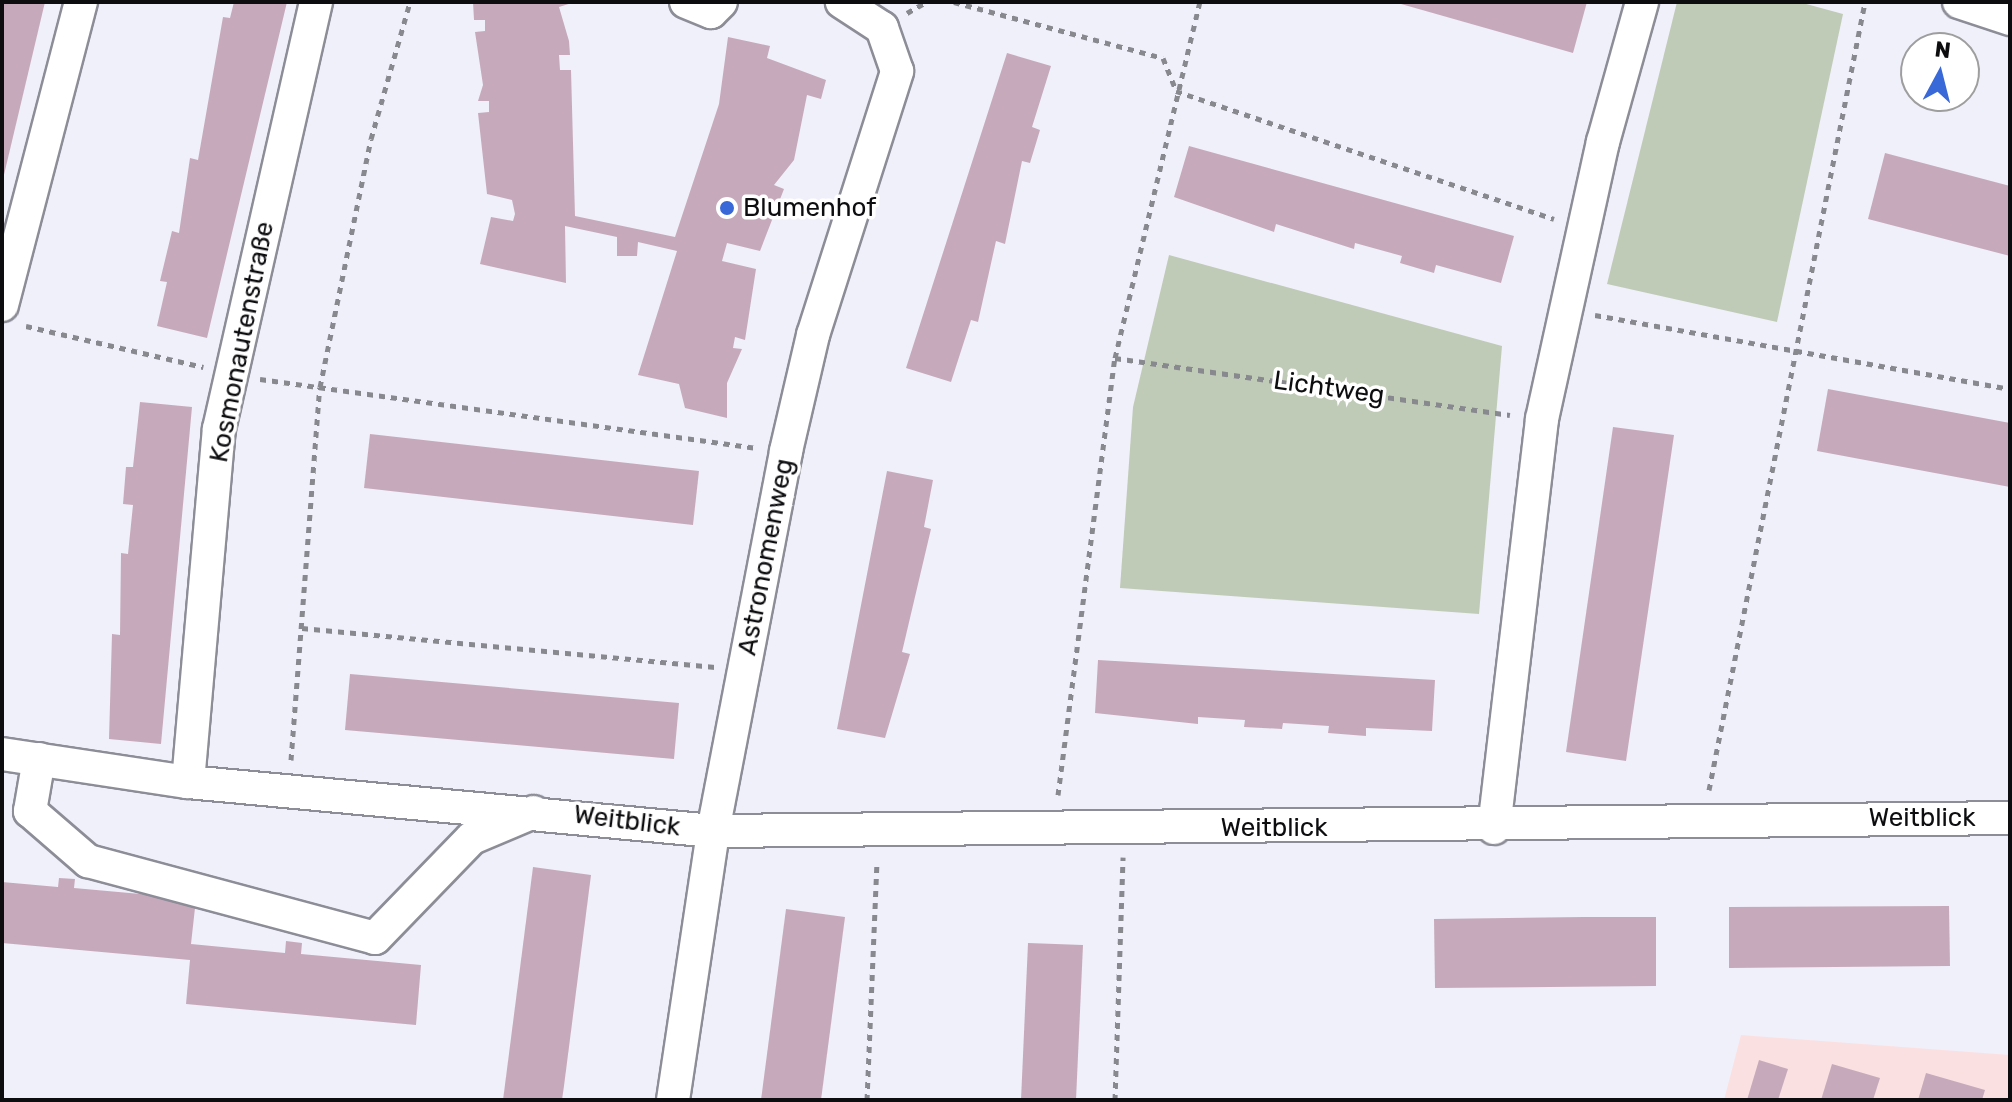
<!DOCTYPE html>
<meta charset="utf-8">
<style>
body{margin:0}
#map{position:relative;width:2012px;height:1102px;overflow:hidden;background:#f0f0fb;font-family:Rubik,sans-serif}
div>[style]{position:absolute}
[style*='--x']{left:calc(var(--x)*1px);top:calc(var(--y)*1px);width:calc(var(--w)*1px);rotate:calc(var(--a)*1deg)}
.industrial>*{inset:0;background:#fbe0e2}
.green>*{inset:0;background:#c0cbb7}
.building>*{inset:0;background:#c6aabb}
.path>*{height:5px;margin-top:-2.5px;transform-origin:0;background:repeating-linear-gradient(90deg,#88888f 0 6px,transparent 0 12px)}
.roads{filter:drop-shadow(2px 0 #8c8d97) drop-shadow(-2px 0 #8c8d97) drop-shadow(0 2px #8c8d97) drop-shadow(0 -2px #8c8d97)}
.minor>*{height:32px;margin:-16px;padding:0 16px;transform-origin:16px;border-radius:16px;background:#fff}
.dots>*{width:22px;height:22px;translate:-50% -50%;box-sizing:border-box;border:4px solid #fff;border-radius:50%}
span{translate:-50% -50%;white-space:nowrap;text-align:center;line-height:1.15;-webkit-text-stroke:7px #fff;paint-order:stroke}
.poi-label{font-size:26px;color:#0d0d10}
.left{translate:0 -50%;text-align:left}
.street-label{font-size:26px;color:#0d0d10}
.frame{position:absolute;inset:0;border:4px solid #0d0d10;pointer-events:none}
.north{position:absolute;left:1900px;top:32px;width:80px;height:80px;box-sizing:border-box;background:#fff;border:2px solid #9e9e9f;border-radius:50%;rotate:7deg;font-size:22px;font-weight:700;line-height:32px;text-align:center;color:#0d0d10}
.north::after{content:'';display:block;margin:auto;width:28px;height:36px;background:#3968d8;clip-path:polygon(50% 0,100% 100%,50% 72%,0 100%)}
</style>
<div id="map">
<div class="industrial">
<i style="clip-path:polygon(1741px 1035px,2010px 1055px,2010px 1100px,1724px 1100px)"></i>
</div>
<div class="green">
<i style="clip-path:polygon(1677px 2px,1799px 2px,1843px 14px,1777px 322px,1607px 284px)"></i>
<i style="clip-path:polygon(1169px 255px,1502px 346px,1479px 614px,1120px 588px,1133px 407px)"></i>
</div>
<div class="building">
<i style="clip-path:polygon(2px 2px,45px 2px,3px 179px,2px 179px)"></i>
<i style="clip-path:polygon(234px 2px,287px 2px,207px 338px,157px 326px,167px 282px,160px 281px,172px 231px,179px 233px,190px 158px,198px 160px,223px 17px,230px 18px)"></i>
<i style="clip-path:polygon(473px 2px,575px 2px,559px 7px,569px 41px,570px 55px,559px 55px,560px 70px,571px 70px,575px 216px,675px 237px,719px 104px,728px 37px,770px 46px,767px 58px,826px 80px,821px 99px,807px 95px,794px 160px,774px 185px,784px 189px,760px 251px,727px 243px,722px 261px,756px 269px,745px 340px,735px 337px,733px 348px,742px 349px,727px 383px,727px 418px,685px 408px,679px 384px,638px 375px,677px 251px,638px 242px,637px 256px,617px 256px,617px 237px,565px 226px,566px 283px,480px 264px,491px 217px,513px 221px,515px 214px,512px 200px,487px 194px,478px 113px,489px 112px,489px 101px,478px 101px,483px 85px,475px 32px,485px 31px,485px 20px,474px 20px)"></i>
<i style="clip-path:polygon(1394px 2px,1587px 2px,1573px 53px)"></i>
<i style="clip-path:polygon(1007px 53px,1051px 66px,1032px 127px,1040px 130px,1030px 163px,1022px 161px,1005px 244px,996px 241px,978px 322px,971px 320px,951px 382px,906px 368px)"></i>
<i style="clip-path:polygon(1189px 146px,1514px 236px,1501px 283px,1436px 265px,1434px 273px,1400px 263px,1402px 256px,1355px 243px,1354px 249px,1276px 224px,1274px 232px,1174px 197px)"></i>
<i style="clip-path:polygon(1885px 153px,2010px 186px,2010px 256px,1868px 219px)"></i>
<i style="clip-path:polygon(1828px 389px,2010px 423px,2010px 487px,1817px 451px)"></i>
<i style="clip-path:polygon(140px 402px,192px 407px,161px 744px,109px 739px,112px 634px,120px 635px,121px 553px,128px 554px,133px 505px,123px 504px,126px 467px,133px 467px)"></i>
<i style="clip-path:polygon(1613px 427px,1674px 435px,1626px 761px,1566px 752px)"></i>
<i style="clip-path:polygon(370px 434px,699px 471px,693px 525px,364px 488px)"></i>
<i style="clip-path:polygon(887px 471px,933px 480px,924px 527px,931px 529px,902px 652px,910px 654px,885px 738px,837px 729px)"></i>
<i style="clip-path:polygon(1098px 660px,1435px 680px,1432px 731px,1366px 728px,1366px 736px,1328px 733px,1329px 726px,1283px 723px,1282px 729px,1244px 727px,1245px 720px,1198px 717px,1198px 724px,1095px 713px)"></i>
<i style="clip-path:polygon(350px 674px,679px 703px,674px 759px,345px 730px)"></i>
<i style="clip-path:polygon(533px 867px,591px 875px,564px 1086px,562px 1100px,503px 1100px)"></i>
<i style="clip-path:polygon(59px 878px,75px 879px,74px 888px,196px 899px,191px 944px,285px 953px,286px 941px,302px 943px,301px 954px,421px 965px,416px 1025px,186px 1004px,190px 960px,2px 943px,2px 882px,58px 887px)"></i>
<i style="clip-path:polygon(1949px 906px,1950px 966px,1729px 968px,1729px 907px)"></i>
<i style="clip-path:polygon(786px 909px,845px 917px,821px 1100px,761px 1100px)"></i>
<i style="clip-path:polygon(1584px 917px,1656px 917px,1656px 986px,1435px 988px,1434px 919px)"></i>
<i style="clip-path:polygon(1028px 943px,1083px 945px,1076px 1100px,1021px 1100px)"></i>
<i style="clip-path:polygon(1759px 1060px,1788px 1069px,1778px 1100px,1747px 1100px)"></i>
<i style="clip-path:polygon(1832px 1064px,1880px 1078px,1873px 1100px,1821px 1100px)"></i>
<i style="clip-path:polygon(1926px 1073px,1985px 1090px,1982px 1100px,1918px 1100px)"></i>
</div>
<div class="path">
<i style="--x:954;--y:2;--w:216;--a:15"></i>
<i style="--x:1163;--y:58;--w:35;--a:68"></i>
<i style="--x:1176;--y:91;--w:399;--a:18.7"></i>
<i style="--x:907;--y:13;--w:22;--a:-30"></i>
<i style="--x:1595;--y:315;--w:422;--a:10.1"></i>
<i style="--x:26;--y:326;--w:182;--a:13"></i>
<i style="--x:1115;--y:358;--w:399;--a:8.2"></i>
<i style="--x:260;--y:379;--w:498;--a:7.9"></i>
<i style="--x:302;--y:628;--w:415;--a:5.4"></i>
<i style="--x:291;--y:760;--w:374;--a:-85.6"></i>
<i style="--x:320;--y:387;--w:253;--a:-78.4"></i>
<i style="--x:371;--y:139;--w:142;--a:-74.1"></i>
<i style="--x:1709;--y:790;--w:803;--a:-78.8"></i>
<i style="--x:1058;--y:795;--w:441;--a:-82.6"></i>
<i style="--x:1115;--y:358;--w:366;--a:-76.6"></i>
<i style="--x:867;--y:1100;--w:239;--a:-87.6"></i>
<i style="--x:1115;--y:1100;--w:243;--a:-88.1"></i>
</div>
<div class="roads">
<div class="minor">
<i style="--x:686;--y:2;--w:27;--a:22"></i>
<i style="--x:711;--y:12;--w:14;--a:-45"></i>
<i style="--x:1959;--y:2;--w:54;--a:18.4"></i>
<i style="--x:2;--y:305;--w:313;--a:-75.4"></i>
<i style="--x:2;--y:754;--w:188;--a:8.6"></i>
<i style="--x:188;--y:782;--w:527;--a:5.33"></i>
<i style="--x:713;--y:831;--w:1297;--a:-0.57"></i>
<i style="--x:39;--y:759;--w:53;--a:99.8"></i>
<i style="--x:30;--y:811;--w:77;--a:40.8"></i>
<i style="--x:88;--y:861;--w:297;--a:15"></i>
<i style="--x:375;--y:938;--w:139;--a:-45.9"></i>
<i style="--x:472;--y:838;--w:67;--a:-22.8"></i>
<i style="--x:188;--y:782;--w:354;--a:-85"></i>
<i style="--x:219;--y:429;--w:438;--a:-77.2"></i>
<i style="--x:1494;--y:828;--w:412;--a:-83.3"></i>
<i style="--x:1542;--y:419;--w:284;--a:-77.6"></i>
<i style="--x:1603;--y:142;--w:145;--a:-74.4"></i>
<i style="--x:673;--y:1100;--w:272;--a:-81.5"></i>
<i style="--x:713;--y:831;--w:387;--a:-79.1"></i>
<i style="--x:786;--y:451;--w:119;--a:-76.9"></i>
<i style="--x:813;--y:335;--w:277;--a:-72.3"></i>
<i style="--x:897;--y:71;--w:46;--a:-109.2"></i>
<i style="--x:882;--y:28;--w:48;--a:-147"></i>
</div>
</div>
<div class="dots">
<i style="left:727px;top:208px;background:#3968d8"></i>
</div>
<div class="poi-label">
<span class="left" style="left:743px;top:208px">Blumenhof</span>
</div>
<div class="street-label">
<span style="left:242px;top:342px;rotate:-79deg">Kosmonautenstraße</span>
<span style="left:1329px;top:388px;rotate:8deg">Lichtweg</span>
<span style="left:766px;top:557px;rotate:-79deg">Astronomenweg</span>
<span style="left:1922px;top:818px">Weitblick</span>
<span style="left:627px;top:821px;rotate:7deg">Weitblick</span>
<span style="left:1274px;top:828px">Weitblick</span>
</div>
<div class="frame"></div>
<div class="north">N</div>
</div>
